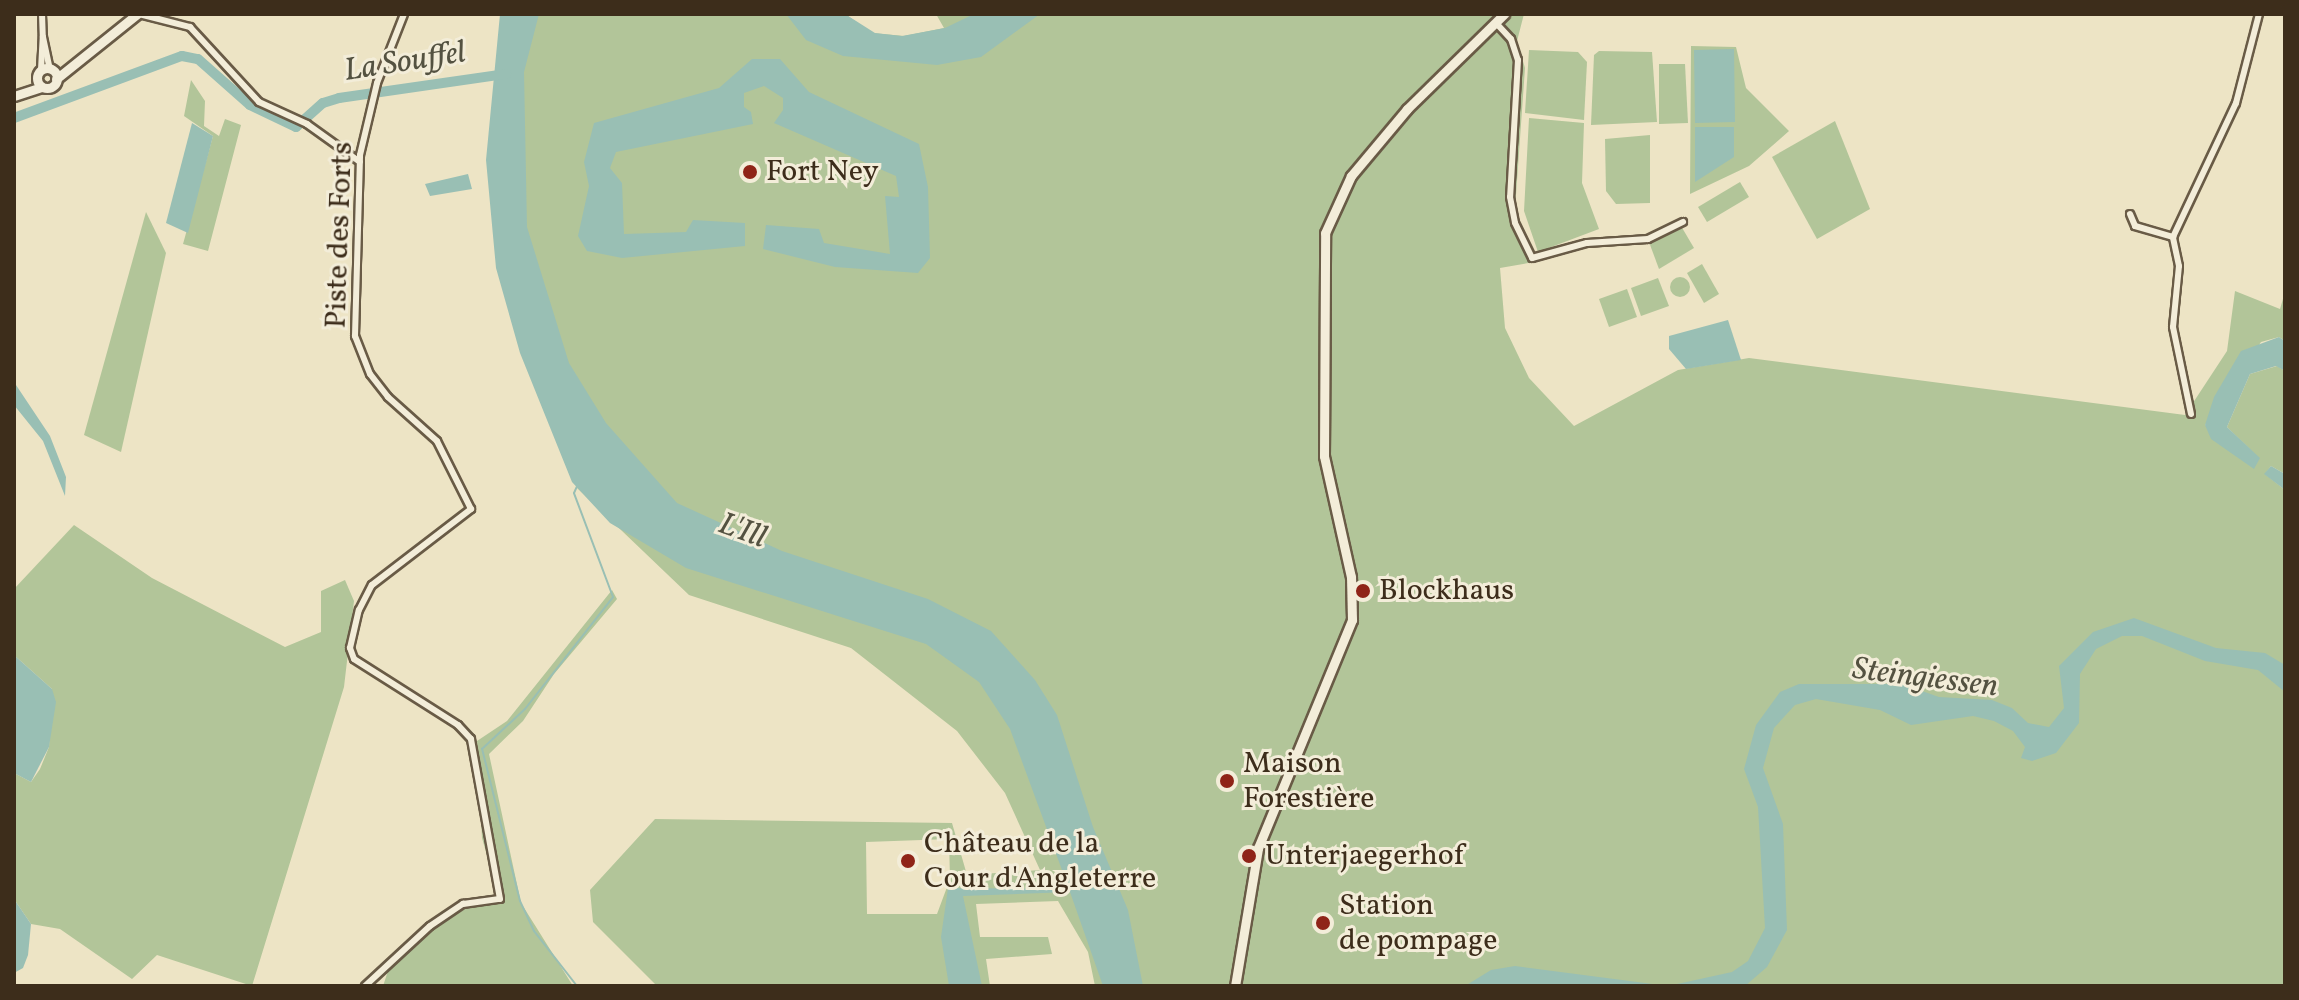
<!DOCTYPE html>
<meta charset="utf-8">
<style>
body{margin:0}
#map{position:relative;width:2299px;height:1000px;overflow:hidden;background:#ede4c5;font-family:Vollkorn,serif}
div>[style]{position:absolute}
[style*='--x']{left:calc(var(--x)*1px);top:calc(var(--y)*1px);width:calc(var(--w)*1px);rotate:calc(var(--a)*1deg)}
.green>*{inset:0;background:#b2c599}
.round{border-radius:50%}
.water>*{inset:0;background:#99bfb4}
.stream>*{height:2px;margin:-1px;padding:0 1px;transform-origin:1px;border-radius:1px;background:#99bfb4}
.river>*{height:10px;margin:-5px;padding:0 5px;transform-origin:5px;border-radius:5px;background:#99bfb4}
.roads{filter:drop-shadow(2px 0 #695b46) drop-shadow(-2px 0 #695b46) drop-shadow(0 2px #695b46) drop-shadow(0 -2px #695b46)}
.minor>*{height:6px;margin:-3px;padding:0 3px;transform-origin:3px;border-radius:3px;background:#f3edd9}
.secondary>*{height:9px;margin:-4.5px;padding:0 4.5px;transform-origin:4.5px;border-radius:4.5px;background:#f3edd9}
.secondary>.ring{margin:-4.5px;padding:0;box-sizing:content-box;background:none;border:9px solid #f3edd9;border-radius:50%}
.dots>*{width:22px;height:22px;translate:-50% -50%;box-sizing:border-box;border:4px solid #f3edd9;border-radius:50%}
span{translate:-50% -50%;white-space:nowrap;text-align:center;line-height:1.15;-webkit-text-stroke:6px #f3edd9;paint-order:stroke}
.poi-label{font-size:30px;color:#3d2d1b}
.left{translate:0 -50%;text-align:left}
.street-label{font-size:30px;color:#3d2d1b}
.water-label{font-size:32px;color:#545241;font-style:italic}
.frame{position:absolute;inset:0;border:16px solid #3d2d1b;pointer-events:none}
</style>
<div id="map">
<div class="green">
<i style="clip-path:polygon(evenodd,523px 14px,845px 14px,872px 33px,904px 36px,944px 28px,936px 14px,1524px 14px,1517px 41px,1525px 68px,1515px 209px,1534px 262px,1500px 268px,1505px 328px,1529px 378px,1574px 426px,1678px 370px,1749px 358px,2185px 415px,2227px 351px,2235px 291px,2280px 309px,2285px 292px,2285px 341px,2279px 337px,2261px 342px,2205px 425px,2259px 458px,2227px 427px,2250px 374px,2277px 366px,2285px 371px,2285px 474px,2271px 466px,2265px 474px,2285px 490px,2285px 986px,1095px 986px,1088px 952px,1058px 901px,976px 904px,980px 937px,1048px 937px,1052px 954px,986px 959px,990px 986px,657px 986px,593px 922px,590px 890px,655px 819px,952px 823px,967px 875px,1040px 870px,1005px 793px,957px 731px,851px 648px,689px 595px,576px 487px,602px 460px,514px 232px,523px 14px,949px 839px,950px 879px,937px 914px,867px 914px,866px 842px,949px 839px)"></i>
<i style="clip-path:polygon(1691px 46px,1736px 47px,1746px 88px,1789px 131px,1749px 166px,1690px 194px)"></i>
<i style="clip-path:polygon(1529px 50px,1578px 52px,1587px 62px,1584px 120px,1525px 113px)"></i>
<i style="clip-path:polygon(1599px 51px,1652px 52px,1657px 122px,1591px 125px,1594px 55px)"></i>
<i style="clip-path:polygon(1659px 64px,1685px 64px,1688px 123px,1659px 124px)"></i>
<i style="clip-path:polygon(191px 80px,205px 101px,204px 126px,219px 136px,225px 119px,241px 125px,208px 251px,183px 244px,213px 136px,184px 116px)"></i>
<i style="clip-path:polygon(1529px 118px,1584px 123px,1582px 183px,1599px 229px,1538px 252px,1524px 211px)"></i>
<i style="clip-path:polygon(1835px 121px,1870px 209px,1817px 239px,1772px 157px)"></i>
<i style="clip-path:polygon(1650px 135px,1650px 203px,1616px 204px,1606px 191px,1605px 139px)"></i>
<i style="clip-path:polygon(1740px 182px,1749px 197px,1707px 222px,1698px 207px)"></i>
<i style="clip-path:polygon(146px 212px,166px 253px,121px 452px,84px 435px)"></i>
<i style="clip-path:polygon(1681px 226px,1694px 248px,1659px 269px,1649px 242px)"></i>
<i style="clip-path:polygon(1702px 264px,1719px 294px,1704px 303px,1687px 273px)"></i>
<i class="round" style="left:1670px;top:277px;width:20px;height:20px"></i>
<i style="clip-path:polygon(1658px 278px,1669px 306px,1641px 316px,1631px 288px)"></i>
<i style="clip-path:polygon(1627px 289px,1637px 317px,1609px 327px,1599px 299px)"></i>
<i style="clip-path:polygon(74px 525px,152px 578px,285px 647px,321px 632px,321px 591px,345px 580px,354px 601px,344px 687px,252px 986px,157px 955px,132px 979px,60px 929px,31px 924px,14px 899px,14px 773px,31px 782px,40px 769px,49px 747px,52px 689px,14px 655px,14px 589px)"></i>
<i style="clip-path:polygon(612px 590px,617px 599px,554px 674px,523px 721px,489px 754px,521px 903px,573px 986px,383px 986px,388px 971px,437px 925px,472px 905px,500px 901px,482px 838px,477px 741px,507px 721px)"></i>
</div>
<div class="water">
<i style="clip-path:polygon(500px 14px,539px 14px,524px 72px,527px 227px,569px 363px,606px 423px,677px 503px,782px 551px,928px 599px,991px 631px,1035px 680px,1057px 715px,1093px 827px,1128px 910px,1143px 986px,1103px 986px,1070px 892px,963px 896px,982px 986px,949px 986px,941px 937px,948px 888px,1069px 889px,1010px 729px,979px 682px,926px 644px,686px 568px,610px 523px,572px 482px,520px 353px,496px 268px,486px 160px)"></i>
<i style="clip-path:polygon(786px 14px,845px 14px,875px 33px,902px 36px,945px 28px,974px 14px,1040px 14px,981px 57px,937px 65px,843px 56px,806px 40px)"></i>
<i style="clip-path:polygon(1734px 49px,1735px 122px,1695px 123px,1694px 50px)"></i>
<i style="clip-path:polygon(752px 59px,780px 59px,809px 92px,919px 144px,928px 187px,930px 258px,918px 273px,835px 267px,763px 249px,766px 225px,819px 229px,824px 243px,890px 254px,885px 196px,899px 197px,896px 176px,774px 123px,783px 110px,783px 98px,764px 86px,744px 93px,744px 107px,751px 112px,753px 124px,616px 152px,610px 168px,622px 183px,624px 234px,686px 232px,693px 220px,745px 223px,745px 246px,622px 258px,587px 251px,578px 236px,589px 186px,584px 162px,594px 123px,719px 88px)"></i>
<i style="clip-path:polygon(192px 123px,213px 136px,188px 233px,166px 223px)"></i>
<i style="clip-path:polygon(1695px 127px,1734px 127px,1734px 157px,1695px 182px)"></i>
<i style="clip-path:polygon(468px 174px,472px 189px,430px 196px,425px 184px)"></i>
<i style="clip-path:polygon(1728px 320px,1741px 360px,1686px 369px,1669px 349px,1669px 336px)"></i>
<i style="clip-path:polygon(2279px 337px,2285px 341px,2285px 371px,2276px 366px,2250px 374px,2227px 427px,2260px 458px,2254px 469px,2211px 439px,2205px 425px,2214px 397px,2241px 351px)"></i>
<i style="clip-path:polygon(14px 382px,50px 436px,66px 477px,65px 496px,43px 441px,14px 405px)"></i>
<i style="clip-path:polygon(2271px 466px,2285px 474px,2285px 490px,2264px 474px)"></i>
<i style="clip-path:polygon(2134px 618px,2216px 648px,2265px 653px,2285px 665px,2285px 692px,2258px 670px,2205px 661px,2142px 636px,2122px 636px,2096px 649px,2080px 674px,2079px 723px,2056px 753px,2032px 761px,2021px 758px,2025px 747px,2013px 731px,1994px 721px,1973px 716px,1911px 725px,1880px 710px,1816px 699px,1795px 705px,1774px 728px,1763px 768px,1783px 824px,1787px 930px,1767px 967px,1745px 986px,1465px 986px,1491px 970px,1515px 966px,1668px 986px,1732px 972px,1748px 961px,1765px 928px,1758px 807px,1744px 769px,1756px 725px,1780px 692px,1799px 684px,1902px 684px,1939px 697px,1992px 700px,2012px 708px,2028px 723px,2049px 727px,2064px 708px,2059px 666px,2093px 632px)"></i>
<i style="clip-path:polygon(14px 655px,52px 689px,56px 702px,49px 747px,31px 782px,14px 773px)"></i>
<i style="clip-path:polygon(14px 899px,31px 924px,28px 955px,23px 968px,14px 973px)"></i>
</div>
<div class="stream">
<i style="--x:577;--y:986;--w:70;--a:-128"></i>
<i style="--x:534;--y:931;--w:33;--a:-115"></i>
<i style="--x:520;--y:901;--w:157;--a:-104"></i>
<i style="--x:482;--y:749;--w:59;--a:-42.9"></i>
<i style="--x:525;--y:709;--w:142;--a:-51.8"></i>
<i style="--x:613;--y:597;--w:111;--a:-110.6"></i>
<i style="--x:574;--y:493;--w:10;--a:-66"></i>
</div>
<div class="river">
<i style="--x:14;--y:118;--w:179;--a:-20.3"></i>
<i style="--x:182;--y:56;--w:16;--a:11"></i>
<i style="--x:198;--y:59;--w:69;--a:41.5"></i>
<i style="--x:250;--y:105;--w:51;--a:25.6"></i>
<i style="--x:296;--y:127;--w:36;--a:-42"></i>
<i style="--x:323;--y:103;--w:17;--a:-17"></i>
<i style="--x:339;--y:98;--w:169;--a:-8.2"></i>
</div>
<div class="roads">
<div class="minor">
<i style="--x:42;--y:14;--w:23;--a:88"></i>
<i style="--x:139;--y:14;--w:53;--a:14.3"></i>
<i style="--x:190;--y:27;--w:102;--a:47.4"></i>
<i style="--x:259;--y:102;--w:53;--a:24.6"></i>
<i style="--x:307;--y:124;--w:65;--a:35.6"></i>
<i style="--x:1496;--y:23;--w:22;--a:47"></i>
<i style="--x:1511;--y:39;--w:22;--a:72"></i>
<i style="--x:1518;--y:60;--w:137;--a:93.3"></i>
<i style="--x:1510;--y:197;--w:26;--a:79"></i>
<i style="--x:1515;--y:223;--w:39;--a:64"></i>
<i style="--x:1532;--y:258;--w:57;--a:-15.3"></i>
<i style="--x:1587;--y:243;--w:61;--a:-3.8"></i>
<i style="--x:1648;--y:239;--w:39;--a:-26"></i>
<i style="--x:41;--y:70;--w:33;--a:-87"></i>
<i style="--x:43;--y:37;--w:33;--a:78"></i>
<i style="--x:2130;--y:214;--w:13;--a:67"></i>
<i style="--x:2135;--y:226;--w:40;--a:16"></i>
<i style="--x:2191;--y:414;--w:89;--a:-101.7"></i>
<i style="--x:2173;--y:327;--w:61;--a:-84.4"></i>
<i style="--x:2179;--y:266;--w:30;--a:-102"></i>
<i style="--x:2173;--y:237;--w:148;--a:-64.8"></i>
<i style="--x:2236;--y:103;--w:92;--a:-75.5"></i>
<i style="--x:365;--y:986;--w:88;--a:-42.7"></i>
<i style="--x:430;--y:926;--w:40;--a:-34"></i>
<i style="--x:463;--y:904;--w:37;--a:-8"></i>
<i style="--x:500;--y:899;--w:163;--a:-100.3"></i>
<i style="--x:471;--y:739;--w:19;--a:-133"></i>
<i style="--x:458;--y:725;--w:123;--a:-147.6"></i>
<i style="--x:354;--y:659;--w:12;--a:-110"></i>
<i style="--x:350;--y:648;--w:39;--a:-77"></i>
<i style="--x:359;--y:610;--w:28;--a:-63"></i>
<i style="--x:372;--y:585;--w:125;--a:-37.5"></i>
<i style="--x:471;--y:509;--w:76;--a:-116.6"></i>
<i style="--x:437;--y:441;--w:66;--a:-138.1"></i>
<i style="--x:388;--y:397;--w:29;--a:-128"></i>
<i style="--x:370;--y:374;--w:41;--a:-111.5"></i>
<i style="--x:355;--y:336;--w:181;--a:-88.4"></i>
<i style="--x:360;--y:155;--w:74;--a:-76.7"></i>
<i style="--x:377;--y:83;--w:74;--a:-68.6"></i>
</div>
<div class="secondary">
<i class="ring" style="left:37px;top:68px;width:11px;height:11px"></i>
<i style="--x:56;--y:79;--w:104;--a:-38.7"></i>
<i style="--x:14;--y:96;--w:29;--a:-18"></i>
<i style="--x:1235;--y:986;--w:140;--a:-80.5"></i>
<i style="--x:1258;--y:848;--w:247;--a:-67.6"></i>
<i style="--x:1352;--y:620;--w:43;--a:-91.3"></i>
<i style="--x:1351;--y:577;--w:124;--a:-102.6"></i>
<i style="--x:1324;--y:456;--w:223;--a:-89.7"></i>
<i style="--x:1325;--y:233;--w:63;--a:-65.5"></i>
<i style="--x:1351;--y:176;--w:87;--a:-50.1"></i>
<i style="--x:1407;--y:109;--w:136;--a:-44.4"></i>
</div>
</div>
<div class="dots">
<i style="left:750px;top:172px;background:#8f2418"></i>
<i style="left:1363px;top:591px;background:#8f2418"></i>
<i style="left:1227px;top:781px;background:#8f2418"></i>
<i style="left:1249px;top:856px;background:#8f2418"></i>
<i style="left:908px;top:861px;background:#8f2418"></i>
<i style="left:1323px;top:923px;background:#8f2418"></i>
</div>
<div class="poi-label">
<span class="left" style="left:766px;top:172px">Fort Ney</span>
<span class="left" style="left:1379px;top:591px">Blockhaus</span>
<span class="left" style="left:1243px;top:781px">Maison<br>Forestière</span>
<span class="left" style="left:924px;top:861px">Château de la<br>Cour d'Angleterre</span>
<span class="left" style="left:1265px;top:856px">Unterjaegerhof</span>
<span class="left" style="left:1339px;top:923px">Station<br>de pompage</span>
</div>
<div class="street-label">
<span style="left:340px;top:235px;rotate:-88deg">Piste des Forts</span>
</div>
<div class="water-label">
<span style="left:405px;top:63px;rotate:-9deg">La Souffel</span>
<span style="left:742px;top:532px;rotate:20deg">L'Ill</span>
<span style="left:1925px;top:679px;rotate:7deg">Steingiessen</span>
</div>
<div class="frame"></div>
</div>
